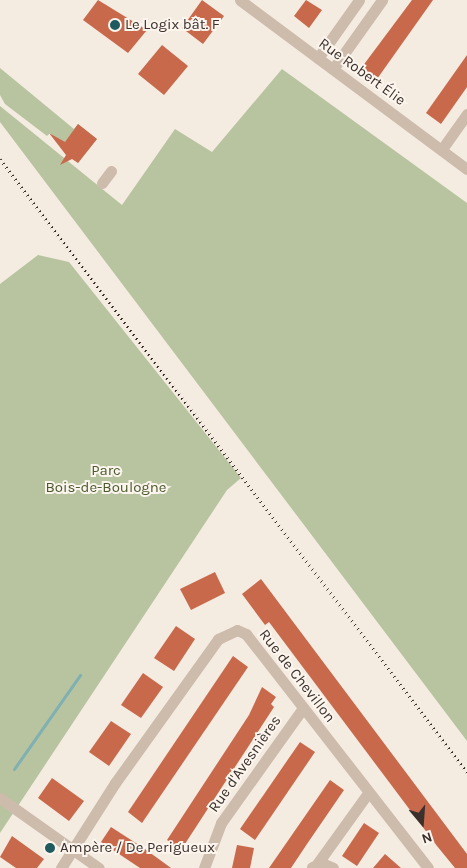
<!DOCTYPE html>
<meta charset="utf-8">
<style>
body{margin:0}
#map{position:relative;width:467px;height:868px;overflow:hidden;background:#f4ebe1;font-family:Karla,sans-serif}
div>[style]{position:absolute}
[style*='--x']{left:calc(var(--x)*1px);top:calc(var(--y)*1px);width:calc(var(--w)*1px);rotate:calc(var(--a)*1deg)}
.green>*{inset:0;background:#b8c4a0}
.stream>*{height:3px;margin:-1.5px;padding:0 1.5px;transform-origin:1.5px;border-radius:1.5px;background:#7fb0b2}
.building>*{inset:0;background:#c8694b}
.minor>*{height:11px;margin:-5.5px;padding:0 5.5px;transform-origin:5.5px;border-radius:5.5px;background:#cdbbac}
.rail>*{height:3px;margin-top:-1.5px;transform-origin:0;background:repeating-linear-gradient(90deg,#3b302b 0 1px,transparent 0 5px)}
.dots>*{width:14px;height:14px;translate:-50% -50%;box-sizing:border-box;border:2px solid #fbf5ee;border-radius:50%}
span{translate:-50% -50%;white-space:nowrap;text-align:center;line-height:1.15;-webkit-text-stroke:4px #fbf5ee;paint-order:stroke}
.poi-label{font-size:15px;color:#3b302b}
.left{translate:0 -50%;text-align:left}
.street-label{font-size:15px;color:#3b302b}
.park-label{font-size:15px;color:#4a5a2e}
.north{position:absolute;left:397px;top:798px;width:50px;height:50px;-webkit-text-stroke:4px #fbf5ee;paint-order:stroke;rotate:162deg;font-size:14px;font-weight:700;line-height:20px;text-align:center;color:#3b302b}
.north::after{content:'';display:block;margin:auto;width:18px;height:22px;background:#3b302b;clip-path:polygon(50% 0,100% 100%,50% 72%,0 100%)}
</style>
<div id="map">
<div class="green">
<i style="clip-path:polygon(0 68px,74px 129px,78px 124px,97px 139px,78px 163px,50px 133px,47px 136px,5px 104px,0 95px)"></i>
<i style="clip-path:polygon(282px 69px,467px 203px,467px 741px,0 122px,0 106px,122px 205px,175px 129px,212px 152px)"></i>
<i style="clip-path:polygon(38px 255px,69px 262px,241px 478px,227px 490px,0 833px,0 284px)"></i>
</div>
<div class="stream">
<i style="--x:14;--y:769;--w:115;--a:-54.9"></i>
</div>
<div class="building">
<i style="clip-path:polygon(98px 0,147px 30px,128px 53px,83px 20px)"></i>
<i style="clip-path:polygon(202px 0,224px 16px,203px 44px,182px 28px)"></i>
<i style="clip-path:polygon(306px 0,322px 10px,309px 28px,294px 16px)"></i>
<i style="clip-path:polygon(412px 0,433px 0,377px 79px,362px 67px)"></i>
<i style="clip-path:polygon(162px 45px,188px 66px,164px 95px,138px 74px)"></i>
<i style="clip-path:polygon(467px 55px,467px 87px,441px 124px,426px 113px)"></i>
<i style="clip-path:polygon(78px 124px,97px 139px,78px 163px,72px 159px,60px 165px,66px 155px,49px 133px,65px 142px)"></i>
<i style="clip-path:polygon(215px 572px,225px 593px,191px 610px,180px 589px)"></i>
<i style="clip-path:polygon(261px 579px,467px 854px,467px 868px,455px 868px,437px 846px,269px 622px,265px 625px,242px 594px)"></i>
<i style="clip-path:polygon(176px 626px,195px 639px,174px 671px,154px 658px)"></i>
<i style="clip-path:polygon(233px 656px,248px 667px,142px 823px,128px 812px)"></i>
<i style="clip-path:polygon(143px 673px,163px 687px,141px 718px,121px 705px)"></i>
<i style="clip-path:polygon(262px 687px,276px 697px,271px 704px,274px 707px,181px 850px,167px 840px,249px 715px)"></i>
<i style="clip-path:polygon(111px 721px,131px 734px,109px 766px,89px 752px)"></i>
<i style="clip-path:polygon(300px 742px,315px 752px,255px 840px,240px 829px)"></i>
<i style="clip-path:polygon(52px 778px,84px 801px,69px 821px,38px 798px)"></i>
<i style="clip-path:polygon(330px 780px,344px 790px,307px 844px,291px 868px,269px 868px)"></i>
<i style="clip-path:polygon(364px 823px,379px 833px,357px 866px,342px 856px)"></i>
<i style="clip-path:polygon(111px 827px,145px 849px,171px 868px,140px 868px,101px 842px)"></i>
<i style="clip-path:polygon(12px 836px,44px 859px,37px 868px,16px 868px,0 857px)"></i>
<i style="clip-path:polygon(237px 845px,254px 848px,250px 868px,232px 868px)"></i>
<i style="clip-path:polygon(385px 854px,401px 868px,373px 868px)"></i>
</div>
<div class="minor">
<i style="--x:240;--y:0;--w:283;--a:36.7"></i>
<i style="--x:318;--y:58;--w:71;--a:-54.7"></i>
<i style="--x:333;--y:69;--w:85;--a:-54.6"></i>
<i style="--x:442;--y:149;--w:43;--a:-54.5"></i>
<i style="--x:102;--y:183;--w:15;--a:-53"></i>
<i style="--x:0;--y:798;--w:121;--a:35.3"></i>
<i style="--x:317;--y:864;--w:87;--a:-54.3"></i>
<i style="--x:312;--y:867;--w:11;--a:-22"></i>
<i style="--x:322;--y:863;--w:12;--a:24"></i>
<i style="--x:61;--y:868;--w:101;--a:-57.6"></i>
<i style="--x:115;--y:783;--w:177;--a:-54.4"></i>
<i style="--x:218;--y:639;--w:21;--a:-25"></i>
<i style="--x:237;--y:630;--w:10;--a:24"></i>
<i style="--x:246;--y:634;--w:296;--a:52.1"></i>
<i style="--x:204;--y:868;--w:48;--a:-69.3"></i>
<i style="--x:221;--y:823;--w:141;--a:-54.5"></i>
</div>
<div class="rail">
<i style="--x:0;--y:159;--w:771;--a:52.7"></i>
</div>
<div class="dots">
<i style="left:115px;top:25px;background:#1f5a5e"></i>
<i style="left:50px;top:848px;background:#1f5a5e"></i>
</div>
<div class="poi-label">
<span class="left" style="left:125px;top:25px">Le Logix bât. F</span>
<span class="left" style="left:60px;top:848px">Ampère / De Perigueux</span>
</div>
<div class="street-label">
<span style="left:362px;top:72px;rotate:36deg">Rue Robert Élie</span>
<span style="left:297px;top:676px;rotate:52deg">Rue de Chevillon</span>
<span style="left:245px;top:764px;rotate:-55deg">Rue d'Avesnières</span>
</div>
<div class="park-label">
<span style="left:106px;top:479px">Parc<br>Bois-de-Boulogne</span>
</div>
<div class="north">N</div>
</div>
